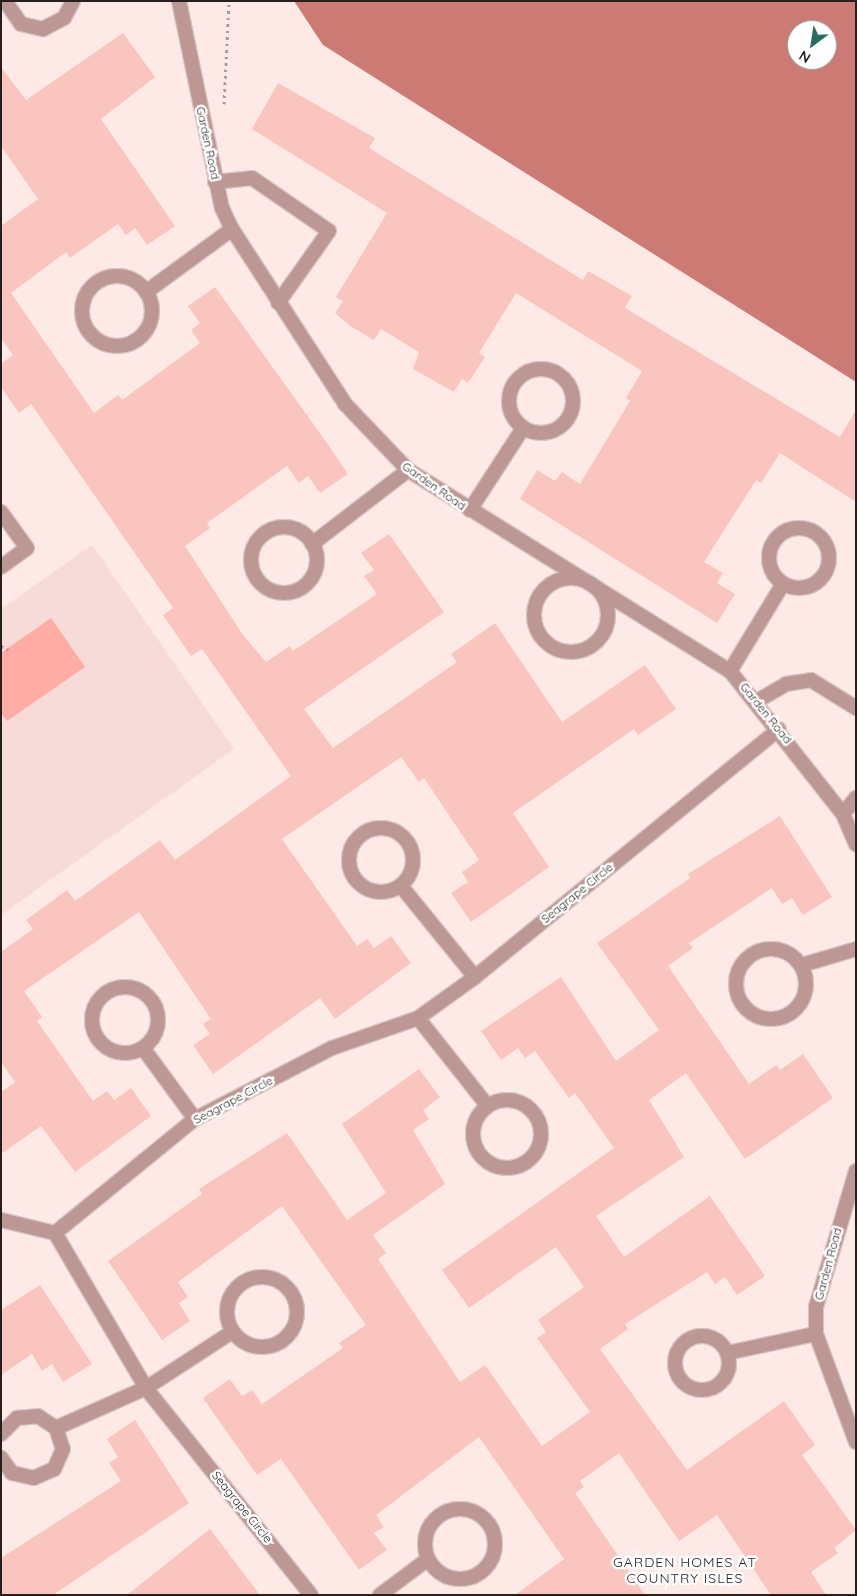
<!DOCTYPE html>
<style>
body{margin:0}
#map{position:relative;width:857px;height:1596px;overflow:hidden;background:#fdeae7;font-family:Quicksand,sans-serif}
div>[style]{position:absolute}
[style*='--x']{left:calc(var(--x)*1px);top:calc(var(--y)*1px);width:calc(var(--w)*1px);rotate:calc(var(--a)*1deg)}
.built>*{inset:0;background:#f7dbd8}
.green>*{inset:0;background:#feaca4}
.water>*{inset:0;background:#cc7b74}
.building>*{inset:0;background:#fac5bf}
.path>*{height:3px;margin-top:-1.5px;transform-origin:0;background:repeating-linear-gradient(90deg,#a89a98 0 2.5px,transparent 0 6.5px)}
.roads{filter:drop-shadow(1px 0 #d6c5c3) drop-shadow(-1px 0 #d6c5c3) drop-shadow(0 1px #d6c5c3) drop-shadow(0 -1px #d6c5c3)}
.service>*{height:14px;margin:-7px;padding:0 7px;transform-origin:7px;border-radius:7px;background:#bd9793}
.minor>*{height:14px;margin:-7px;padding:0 7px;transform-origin:7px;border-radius:7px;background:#bd9793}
.minor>.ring{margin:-7px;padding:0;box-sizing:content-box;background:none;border:14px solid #bd9793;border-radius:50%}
span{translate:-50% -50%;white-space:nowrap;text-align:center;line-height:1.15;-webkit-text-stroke:5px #fff;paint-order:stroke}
.street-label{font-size:12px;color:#261f1e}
.neighbourhood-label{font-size:14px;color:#261f1e;letter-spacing:1px}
.frame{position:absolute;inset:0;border:2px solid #261f1e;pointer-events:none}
.north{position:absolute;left:787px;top:20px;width:50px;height:50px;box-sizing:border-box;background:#fff;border:1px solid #a8a5a5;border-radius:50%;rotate:211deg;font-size:14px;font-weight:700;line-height:20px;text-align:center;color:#261f1e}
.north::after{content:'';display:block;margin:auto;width:18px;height:22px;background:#2a6d5e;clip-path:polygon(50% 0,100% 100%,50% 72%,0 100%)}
</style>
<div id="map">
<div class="built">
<i style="clip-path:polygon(92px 545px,234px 749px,1px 915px,1px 609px)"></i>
</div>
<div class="green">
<i style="clip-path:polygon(51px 618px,85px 667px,7px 721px,1px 713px,1px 653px)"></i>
</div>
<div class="water">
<i style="clip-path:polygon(evenodd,294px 1px,856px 1px,856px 382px,323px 45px,294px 1px,797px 30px,827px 30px,827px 60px,797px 60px,797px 30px)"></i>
</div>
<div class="building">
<i style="clip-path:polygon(123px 33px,155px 77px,101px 119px,175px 226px,147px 245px,135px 228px,126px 235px,118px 224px,70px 258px,66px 252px,11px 293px,94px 413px,118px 395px,122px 400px,200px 343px,191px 330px,200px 323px,188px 306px,215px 287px,327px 443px,348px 474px,320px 493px,308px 476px,299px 483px,287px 466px,207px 523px,210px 528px,185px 546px,243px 635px,266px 662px,290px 646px,293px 651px,377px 594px,364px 576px,374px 570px,361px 553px,389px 534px,444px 612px,304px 709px,333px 748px,457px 662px,451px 654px,495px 623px,562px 722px,645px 665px,676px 709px,638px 735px,634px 729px,513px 813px,549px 867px,471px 922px,451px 893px,468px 882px,462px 872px,479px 860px,424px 778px,419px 782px,401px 757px,282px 839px,357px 946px,367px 939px,374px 948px,391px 936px,411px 963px,335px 1019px,320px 998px,213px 1074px,193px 1045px,210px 1034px,203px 1024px,211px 1019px,139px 912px,24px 991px,42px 1017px,37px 1021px,93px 1101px,107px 1091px,114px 1100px,131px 1088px,151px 1116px,75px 1172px,41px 1126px,1px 1154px,1px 1092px,15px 1082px,1px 1062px,1px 952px,33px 929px,26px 920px,67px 890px,75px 901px,160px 840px,175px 860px,291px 776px,202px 649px,191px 656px,163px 615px,173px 608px,31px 404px,19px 413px,1px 387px,1px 364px,13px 355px,1px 338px,1px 226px,38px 199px,1px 146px,1px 67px,26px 100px)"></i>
<i style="clip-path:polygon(278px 83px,375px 138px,369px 148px,583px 280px,588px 271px,632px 296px,625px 308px,840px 437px,856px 410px,856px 502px,780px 453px,761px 483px,756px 480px,704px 562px,723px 573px,717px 583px,735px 594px,717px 623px,520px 499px,537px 470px,555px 481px,562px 472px,580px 484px,630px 401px,626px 398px,642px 371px,516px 293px,479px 353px,485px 357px,468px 383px,462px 379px,454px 392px,413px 369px,419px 352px,381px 329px,374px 340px,350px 326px,335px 313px,343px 301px,336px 297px,387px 213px,252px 129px)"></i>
<i style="clip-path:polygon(780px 816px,832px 897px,803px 915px,792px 898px,782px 904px,772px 888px,689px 943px,693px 948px,668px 966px,749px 1084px,776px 1065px,780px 1070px,803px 1054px,833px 1098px,745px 1159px,686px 1073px,649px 1100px,684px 1157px,596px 1216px,624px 1257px,710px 1196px,765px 1276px,737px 1295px,725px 1277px,715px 1284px,707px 1272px,625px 1324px,628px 1329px,600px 1349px,687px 1470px,784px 1401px,815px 1445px,802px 1455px,856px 1530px,834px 1548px,838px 1553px,811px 1572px,826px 1595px,771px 1595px,717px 1515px,679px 1541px,619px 1453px,580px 1481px,584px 1487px,575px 1493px,645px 1595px,515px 1595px,564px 1559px,479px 1437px,376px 1515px,384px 1527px,374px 1533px,387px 1550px,359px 1570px,281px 1459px,257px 1475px,203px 1398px,230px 1379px,242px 1396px,252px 1390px,262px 1404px,343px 1348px,339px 1343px,366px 1325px,282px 1206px,178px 1282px,188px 1297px,179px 1303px,190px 1321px,162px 1340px,108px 1261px,202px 1194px,199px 1189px,287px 1133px,347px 1220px,386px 1193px,342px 1124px,419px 1069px,440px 1097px,423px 1110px,429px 1119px,413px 1130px,445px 1184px,373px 1235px,386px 1253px,378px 1259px,460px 1382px,485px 1365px,542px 1446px,590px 1412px,537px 1338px,546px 1332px,538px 1320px,584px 1287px,556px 1247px,469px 1308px,442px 1270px,614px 1148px,575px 1093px,569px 1098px,535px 1051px,525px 1058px,518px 1048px,501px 1060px,481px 1031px,561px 977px,616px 1061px,659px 1030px,597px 943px,690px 878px,688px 874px)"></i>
<i style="clip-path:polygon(40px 1285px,92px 1364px,63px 1382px,52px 1364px,42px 1371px,32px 1354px,1px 1375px,1px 1310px)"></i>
<i style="clip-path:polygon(135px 1420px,189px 1503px,53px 1595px,1px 1595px,1px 1558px,121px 1481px,109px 1463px,118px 1457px,107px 1439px)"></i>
<i style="clip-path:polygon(210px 1529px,260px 1595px,127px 1595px)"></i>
</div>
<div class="path">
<i style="--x:224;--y:104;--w:103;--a:-87.2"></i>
<i style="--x:1;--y:646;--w:8;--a:23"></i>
</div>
<div class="roads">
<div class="service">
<i style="--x:1;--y:512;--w:44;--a:54.2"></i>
<i style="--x:27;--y:548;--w:32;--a:144"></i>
</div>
<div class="minor">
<i style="--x:5;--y:1;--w:28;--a:55"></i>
<i style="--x:21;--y:24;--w:23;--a:13"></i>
<i style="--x:43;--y:29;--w:24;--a:-28"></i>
<i style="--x:64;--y:18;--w:19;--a:-62"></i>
<i style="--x:179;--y:1;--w:211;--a:78.3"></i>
<i style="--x:222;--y:208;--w:23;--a:65"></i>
<i style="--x:232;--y:229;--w:208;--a:57.1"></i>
<i style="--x:345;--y:404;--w:91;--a:46.3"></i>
<i style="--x:408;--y:470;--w:380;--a:32"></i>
<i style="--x:730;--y:671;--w:182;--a:51.7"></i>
<i style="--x:843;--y:814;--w:33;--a:67"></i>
<i style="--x:215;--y:182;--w:37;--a:-6"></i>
<i style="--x:252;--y:178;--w:93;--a:34.5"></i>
<i style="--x:329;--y:231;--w:88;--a:125.3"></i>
<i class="ring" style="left:82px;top:276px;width:56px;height:56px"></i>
<i style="--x:146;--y:292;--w:107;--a:-36.2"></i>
<i class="ring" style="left:509px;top:369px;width:50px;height:50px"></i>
<i style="--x:470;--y:510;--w:98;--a:-57.1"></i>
<i class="ring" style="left:251px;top:527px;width:52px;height:52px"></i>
<i class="ring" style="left:769px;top:528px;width:46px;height:46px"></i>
<i style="--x:312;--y:544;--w:121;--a:-37.6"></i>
<i class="ring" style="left:534px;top:578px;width:60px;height:60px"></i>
<i style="--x:730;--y:671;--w:102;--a:-58.7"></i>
<i style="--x:757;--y:701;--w:34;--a:-30"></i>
<i style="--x:786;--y:684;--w:25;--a:-9"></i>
<i style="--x:811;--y:680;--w:53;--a:31.9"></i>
<i style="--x:843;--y:814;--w:21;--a:-51"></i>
<i class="ring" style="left:349px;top:828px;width:50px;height:50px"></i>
<i style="--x:401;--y:886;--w:117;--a:50.9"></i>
<i class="ring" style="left:736px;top:949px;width:56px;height:56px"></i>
<i style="--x:802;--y:965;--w:56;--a:-16.5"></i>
<i class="ring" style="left:92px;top:987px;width:52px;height:52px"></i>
<i style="--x:418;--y:1018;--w:111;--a:51.6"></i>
<i style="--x:143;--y:1048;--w:88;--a:53.8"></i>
<i class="ring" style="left:473px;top:1100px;width:54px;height:54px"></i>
<i style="--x:856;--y:1171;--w:142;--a:106.4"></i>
<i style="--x:816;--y:1307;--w:27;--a:90"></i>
<i style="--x:816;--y:1334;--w:115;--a:69.7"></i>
<i style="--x:1;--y:1220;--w:56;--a:13.5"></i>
<i class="ring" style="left:227px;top:1277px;width:56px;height:56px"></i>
<i class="ring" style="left:675px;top:1336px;width:40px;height:40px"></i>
<i style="--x:727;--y:1353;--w:91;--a:-12.1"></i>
<i style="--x:56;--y:1428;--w:98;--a:-24"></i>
<i style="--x:146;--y:1388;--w:103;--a:-33.1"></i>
<i style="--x:1;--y:1434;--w:23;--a:-45"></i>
<i style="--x:17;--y:1418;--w:21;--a:-5"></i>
<i style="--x:38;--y:1416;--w:22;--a:34"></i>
<i style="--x:56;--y:1428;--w:22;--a:72"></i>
<i style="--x:63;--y:1449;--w:22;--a:114"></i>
<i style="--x:54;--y:1469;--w:22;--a:156"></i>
<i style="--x:34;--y:1478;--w:23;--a:-167"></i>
<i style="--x:12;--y:1473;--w:19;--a:-126"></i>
<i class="ring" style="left:425px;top:1509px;width:56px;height:56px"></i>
<i style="--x:311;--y:1595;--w:265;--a:-128.6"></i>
<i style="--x:146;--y:1388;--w:180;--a:-120.4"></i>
<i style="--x:55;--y:1233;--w:181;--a:-39.2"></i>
<i style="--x:195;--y:1119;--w:154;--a:-27.4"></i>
<i style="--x:332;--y:1048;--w:91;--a:-19.2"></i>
<i style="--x:418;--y:1018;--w:70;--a:-35.7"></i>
<i style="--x:475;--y:977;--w:392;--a:-39.2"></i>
<i style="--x:380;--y:1595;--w:60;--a:-36.9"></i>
</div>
</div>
<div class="street-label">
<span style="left:208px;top:143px;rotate:78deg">Garden Road</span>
<span style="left:434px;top:486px;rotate:35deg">Garden Road</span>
<span style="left:766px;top:713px;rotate:51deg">Garden Road</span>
<span style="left:577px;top:893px;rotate:-39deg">Seagrape Circle</span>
<span style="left:233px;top:1100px;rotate:-28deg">Seagrape Circle</span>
<span style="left:828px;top:1264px;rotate:-75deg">Garden Road</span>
<span style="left:242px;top:1507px;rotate:51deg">Seagrape Circle</span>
</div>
<div class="neighbourhood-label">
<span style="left:685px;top:1570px">GARDEN HOMES AT<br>COUNTRY ISLES</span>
</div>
<div class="frame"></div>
<div class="north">N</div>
</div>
